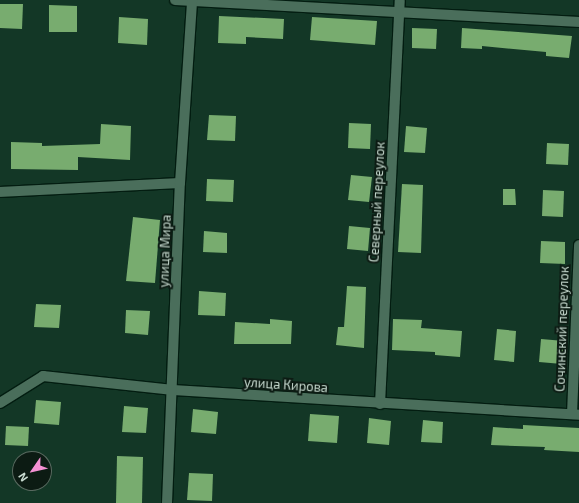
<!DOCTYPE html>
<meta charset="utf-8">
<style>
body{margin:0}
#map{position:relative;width:579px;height:503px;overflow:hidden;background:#133726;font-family:"Exo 2",sans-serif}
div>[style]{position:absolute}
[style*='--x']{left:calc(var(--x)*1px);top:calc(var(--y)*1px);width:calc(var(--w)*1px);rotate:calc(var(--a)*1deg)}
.building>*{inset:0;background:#78ac6f}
.roads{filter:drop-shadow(1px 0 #031d11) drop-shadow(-1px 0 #031d11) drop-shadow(0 1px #031d11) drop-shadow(0 -1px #031d11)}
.minor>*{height:10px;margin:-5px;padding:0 5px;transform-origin:5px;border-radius:5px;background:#4a6e5b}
span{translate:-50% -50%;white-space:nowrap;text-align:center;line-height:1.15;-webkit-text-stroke:4px #0c1b13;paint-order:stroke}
.street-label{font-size:13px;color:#caddd2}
.north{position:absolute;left:12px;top:451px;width:40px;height:40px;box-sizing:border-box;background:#0c1b13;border:1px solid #58695f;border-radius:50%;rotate:236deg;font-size:11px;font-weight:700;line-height:16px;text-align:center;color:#caddd2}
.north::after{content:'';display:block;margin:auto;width:14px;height:18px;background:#f491d3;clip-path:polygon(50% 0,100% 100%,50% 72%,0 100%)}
</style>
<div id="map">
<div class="building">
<i style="clip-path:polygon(0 4px,23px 4px,22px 29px,0 28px)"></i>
<i style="clip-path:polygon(49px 5px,77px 6px,77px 32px,49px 32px)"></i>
<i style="clip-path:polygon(219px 16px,284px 19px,283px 39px,246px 37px,246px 44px,218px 43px)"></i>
<i style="clip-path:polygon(119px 17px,148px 19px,147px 45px,118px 43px)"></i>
<i style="clip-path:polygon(312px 17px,377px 21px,375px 45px,310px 40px)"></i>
<i style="clip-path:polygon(412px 28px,437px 29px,436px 49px,412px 48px)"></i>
<i style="clip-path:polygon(462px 28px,572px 36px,569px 58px,546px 56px,546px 52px,482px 46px,482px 49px,461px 48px)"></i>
<i style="clip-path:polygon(209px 115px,236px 116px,235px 141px,207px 140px)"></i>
<i style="clip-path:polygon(349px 123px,371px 124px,370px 149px,348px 148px)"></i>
<i style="clip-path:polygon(101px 124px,131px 126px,130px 160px,78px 157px,78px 170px,11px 169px,11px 142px,42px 143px,42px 146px,100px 144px)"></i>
<i style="clip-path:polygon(406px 126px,427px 128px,425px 153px,404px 152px)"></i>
<i style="clip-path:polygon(547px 143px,569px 144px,568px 165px,546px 164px)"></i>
<i style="clip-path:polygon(351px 175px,372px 177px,369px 202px,348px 200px)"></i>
<i style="clip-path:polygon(207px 179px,234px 180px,233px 202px,206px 201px)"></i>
<i style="clip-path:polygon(402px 184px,423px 185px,421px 253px,398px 252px)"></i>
<i style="clip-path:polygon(503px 189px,515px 189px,516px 205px,503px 205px)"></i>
<i style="clip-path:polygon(543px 190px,564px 191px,563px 217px,542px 216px)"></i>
<i style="clip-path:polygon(133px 217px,160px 220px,155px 283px,126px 281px)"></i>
<i style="clip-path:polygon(349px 226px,370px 228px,368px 251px,347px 249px)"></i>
<i style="clip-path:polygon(204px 231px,227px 233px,227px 253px,203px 252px)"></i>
<i style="clip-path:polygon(541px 241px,565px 242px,565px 264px,540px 263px)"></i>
<i style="clip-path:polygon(347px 286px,366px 287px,364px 348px,336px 345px,338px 327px,344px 327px)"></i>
<i style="clip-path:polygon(199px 291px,226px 293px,225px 316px,198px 315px)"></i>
<i style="clip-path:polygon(36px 304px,61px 305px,59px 328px,34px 327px)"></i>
<i style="clip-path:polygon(126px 310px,150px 311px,148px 335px,125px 333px)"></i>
<i style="clip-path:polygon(270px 319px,292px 321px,291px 344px,234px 344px,235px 322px,270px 324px)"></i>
<i style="clip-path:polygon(393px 319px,422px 320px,421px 328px,462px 331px,460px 357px,435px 355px,435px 352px,392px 350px)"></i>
<i style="clip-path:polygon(497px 329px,516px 331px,514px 362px,494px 360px)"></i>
<i style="clip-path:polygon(541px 339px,564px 341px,562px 364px,539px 362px)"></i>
<i style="clip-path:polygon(36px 400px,61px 402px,59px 425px,34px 423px)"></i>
<i style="clip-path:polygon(124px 406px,148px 408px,146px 433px,122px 432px)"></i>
<i style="clip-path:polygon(193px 409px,218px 412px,216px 434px,191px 432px)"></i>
<i style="clip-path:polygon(310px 414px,339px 416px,337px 443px,308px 441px)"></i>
<i style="clip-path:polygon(369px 418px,391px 421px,389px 445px,367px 443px)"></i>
<i style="clip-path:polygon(423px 420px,443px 422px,442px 443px,421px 442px)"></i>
<i style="clip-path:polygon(523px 425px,579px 428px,579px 452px,544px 450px,545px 447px,491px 445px,493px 427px,523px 429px)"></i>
<i style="clip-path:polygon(6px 426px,29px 427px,28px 446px,5px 445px)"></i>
<i style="clip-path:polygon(117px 456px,143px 457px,142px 503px,116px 503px)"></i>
<i style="clip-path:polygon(189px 473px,213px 474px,212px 501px,187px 500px)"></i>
</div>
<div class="roads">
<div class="minor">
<i style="--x:175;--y:0;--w:405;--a:3.1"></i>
<i style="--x:0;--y:192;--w:180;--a:-2.9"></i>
<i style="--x:0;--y:403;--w:51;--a:-32.1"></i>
<i style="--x:43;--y:376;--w:131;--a:6.1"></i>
<i style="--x:173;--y:390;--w:407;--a:3.5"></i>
<i style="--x:380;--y:404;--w:404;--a:-87.2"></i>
<i style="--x:572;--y:414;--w:169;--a:-87.6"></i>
<i style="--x:167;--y:503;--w:320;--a:-87.7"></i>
<i style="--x:180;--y:183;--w:183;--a:-86.2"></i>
</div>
</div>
<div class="street-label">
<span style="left:377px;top:202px;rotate:-87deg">Северный переулок</span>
<span style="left:165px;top:251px;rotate:-88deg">улица Мира</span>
<span style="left:562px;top:329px;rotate:-88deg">Сочинский переулок</span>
<span style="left:286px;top:385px;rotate:4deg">улица Кирова</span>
</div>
<div class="north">N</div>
</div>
